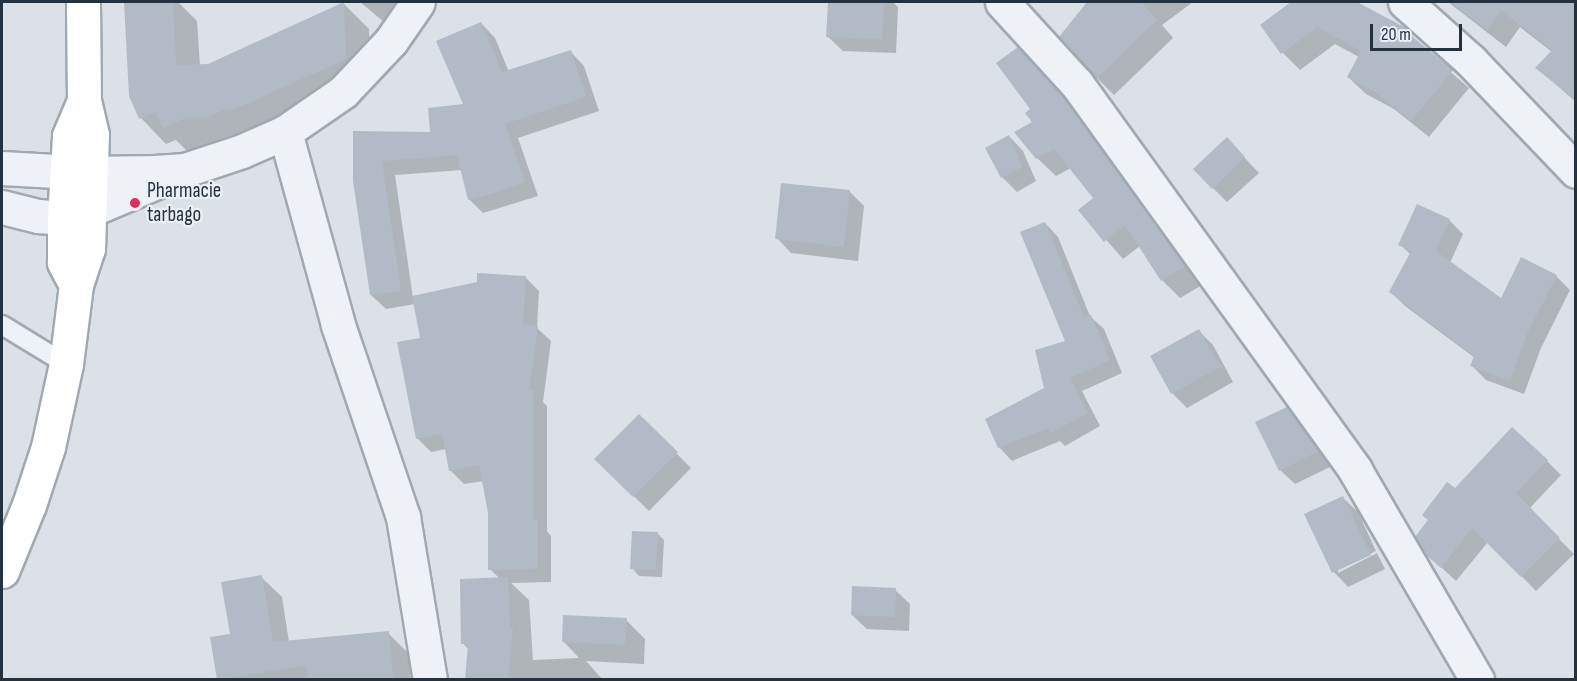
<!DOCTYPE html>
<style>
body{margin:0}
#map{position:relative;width:1577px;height:681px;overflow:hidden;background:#dbe1e7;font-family:"Sofia Sans Condensed",sans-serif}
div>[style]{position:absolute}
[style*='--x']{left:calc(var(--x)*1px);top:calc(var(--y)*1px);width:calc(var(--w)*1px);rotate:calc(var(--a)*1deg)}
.shadow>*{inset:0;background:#0003}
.building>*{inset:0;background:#b2bbc5}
.roads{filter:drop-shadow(2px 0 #a0a9b1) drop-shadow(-2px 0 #a0a9b1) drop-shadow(0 2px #a0a9b1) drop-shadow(0 -2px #a0a9b1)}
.service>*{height:18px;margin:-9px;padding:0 9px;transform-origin:9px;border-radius:9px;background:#eef1f5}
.minor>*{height:33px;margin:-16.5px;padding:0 16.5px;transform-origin:16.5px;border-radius:16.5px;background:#eef1f5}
.secondary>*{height:33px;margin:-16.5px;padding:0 16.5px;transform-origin:16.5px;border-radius:16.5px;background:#fff}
.dots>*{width:16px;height:16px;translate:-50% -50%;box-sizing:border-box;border:3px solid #eaf0f5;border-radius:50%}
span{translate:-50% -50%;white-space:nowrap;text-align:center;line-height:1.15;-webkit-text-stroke:4.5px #eaf0f5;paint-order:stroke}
.poi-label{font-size:21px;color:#24313f}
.left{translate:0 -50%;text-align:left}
.frame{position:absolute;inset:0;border:3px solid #24313f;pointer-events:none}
.scale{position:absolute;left:1370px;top:24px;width:92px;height:27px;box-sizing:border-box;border:3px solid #24313f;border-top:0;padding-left:8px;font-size:18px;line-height:21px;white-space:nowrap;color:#24313f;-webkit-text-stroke:4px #eaf0f5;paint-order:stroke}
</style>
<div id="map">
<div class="shadow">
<i style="clip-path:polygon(126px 2px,178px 2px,197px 21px,200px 66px,208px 65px,344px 4px,369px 29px,371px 85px,233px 143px,211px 143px,189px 153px,176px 140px,166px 144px,141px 118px,131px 96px)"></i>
<i style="clip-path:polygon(360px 2px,420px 2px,396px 32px)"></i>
<i style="clip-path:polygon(830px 2px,893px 2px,898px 7px,896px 53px,843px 51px,828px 37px)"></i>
<i style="clip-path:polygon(1098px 2px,1193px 2px,1162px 25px,1173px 38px,1114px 95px,1097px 78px,1088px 10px)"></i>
<i style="clip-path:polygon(1294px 2px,1356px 2px,1423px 48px,1469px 88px,1429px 137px,1394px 109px,1366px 94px,1348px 77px,1359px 57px,1335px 44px,1300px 70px,1283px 53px,1262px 25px)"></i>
<i style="clip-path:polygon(1448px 2px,1569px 2px,1576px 7px,1576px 102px,1537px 68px,1552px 52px,1520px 27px,1506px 47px)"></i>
<i style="clip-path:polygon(481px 23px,495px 38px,509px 72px,570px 51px,584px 66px,599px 111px,518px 138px,538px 196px,483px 213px,469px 199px,462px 170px,395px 175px,413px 298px,525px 277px,539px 291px,537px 328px,551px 341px,543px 402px,547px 406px,547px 531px,551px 536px,551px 582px,511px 583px,529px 600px,533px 660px,579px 658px,564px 642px,626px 620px,645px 639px,644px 664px,586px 661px,603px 680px,466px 680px,469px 650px,463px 643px,500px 579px,490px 569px,490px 513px,484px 481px,464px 484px,450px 470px,446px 449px,431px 452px,417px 438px,422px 339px,415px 304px,386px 309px,371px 295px,354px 133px,432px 133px,465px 106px)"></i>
<i style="clip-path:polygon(1036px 67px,1080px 116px,1202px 285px,1180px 298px,1162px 280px,1140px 246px,1123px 259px,1080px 210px,1095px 198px,1071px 168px,1056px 176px,1037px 158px,1032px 109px)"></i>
<i style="clip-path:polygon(1009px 136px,1023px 151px,1036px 181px,1017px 192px,1002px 177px,987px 149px)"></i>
<i style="clip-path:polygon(1241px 154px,1259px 173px,1227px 202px,1213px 188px)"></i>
<i style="clip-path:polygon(850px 192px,864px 206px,858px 261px,791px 253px,777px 238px)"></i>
<i style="clip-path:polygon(1449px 220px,1463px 234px,1450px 263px,1502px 300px,1556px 276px,1570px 290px,1541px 348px,1524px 394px,1486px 380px,1472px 366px,1475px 358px,1405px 306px,1391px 292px,1411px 255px,1400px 244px)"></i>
<i style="clip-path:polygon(1045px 223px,1058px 237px,1090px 316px,1104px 329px,1122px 373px,1082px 391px,1100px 426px,1065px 446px,1060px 441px,1012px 461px,999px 447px,1046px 388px,1067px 342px)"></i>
<i style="clip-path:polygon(1199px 331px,1213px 345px,1233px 382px,1187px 408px,1172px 393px)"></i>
<i style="clip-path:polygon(1286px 409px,1301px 423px,1332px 466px,1295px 484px,1280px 470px)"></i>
<i style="clip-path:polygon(639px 416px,691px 468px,649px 511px,596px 459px)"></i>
<i style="clip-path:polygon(1547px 461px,1561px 475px,1529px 509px,1574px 554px,1536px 591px,1488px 542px,1456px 581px,1428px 555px,1455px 490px)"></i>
<i style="clip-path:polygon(1343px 498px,1358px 512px,1376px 551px,1338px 569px,1338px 573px,1377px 553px,1385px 569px,1348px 587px,1334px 572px,1306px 515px)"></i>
<i style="clip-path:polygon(657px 533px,664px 540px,662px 577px,639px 576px,632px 568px)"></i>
<i style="clip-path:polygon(261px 577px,282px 597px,289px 642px,388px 633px,408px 653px,411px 680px,218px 680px,231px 635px)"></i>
<i style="clip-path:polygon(895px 590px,910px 604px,909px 631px,867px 629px,852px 615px)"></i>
</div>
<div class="building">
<i style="clip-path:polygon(124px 2px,173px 2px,176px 65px,208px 64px,344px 2px,346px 59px,235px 109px,224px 110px,207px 117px,185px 118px,163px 128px,155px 112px,139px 119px,129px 96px)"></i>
<i style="clip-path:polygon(828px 2px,884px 2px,882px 39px,826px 37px)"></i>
<i style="clip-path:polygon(1087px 2px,1141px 2px,1157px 20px,1096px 79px,1059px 37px)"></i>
<i style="clip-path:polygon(1291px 2px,1357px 2px,1406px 28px,1414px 38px,1453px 70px,1411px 121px,1375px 92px,1347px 77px,1361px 51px,1317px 27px,1281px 54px,1260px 25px)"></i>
<i style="clip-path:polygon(1451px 2px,1575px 2px,1575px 99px,1535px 68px,1552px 50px,1501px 10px,1487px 30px)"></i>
<i style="clip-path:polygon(481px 22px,502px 72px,571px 50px,586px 97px,505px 124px,525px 182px,494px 193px,468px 200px,457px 155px,382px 161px,401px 291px,370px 295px,353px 181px,353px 131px,430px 132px,428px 108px,463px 104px,436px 41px)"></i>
<i style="clip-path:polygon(1018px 47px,1062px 96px,1185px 266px,1161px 281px,1125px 225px,1104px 242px,1078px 210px,1093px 198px,1054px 149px,1036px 159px,1014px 132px,1032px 122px,1025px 113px,1030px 109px,996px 63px)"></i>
<i style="clip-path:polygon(1009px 135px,1022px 167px,1001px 178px,985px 148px)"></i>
<i style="clip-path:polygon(1227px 137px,1245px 157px,1212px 189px,1193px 169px)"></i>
<i style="clip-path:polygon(781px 183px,850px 190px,844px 247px,775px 239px)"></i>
<i style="clip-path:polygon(1417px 204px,1450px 219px,1436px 251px,1501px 298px,1521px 257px,1557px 275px,1527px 334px,1510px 381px,1470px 366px,1474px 356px,1389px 292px,1411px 251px,1398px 245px)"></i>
<i style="clip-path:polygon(1045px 222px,1084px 317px,1091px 315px,1110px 360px,1070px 378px,1088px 413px,1051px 433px,1048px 428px,998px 448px,985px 419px,1044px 388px,1035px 350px,1065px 341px,1020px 232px)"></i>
<i style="clip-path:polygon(477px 273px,526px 276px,523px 324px,538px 326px,529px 390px,533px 390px,533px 520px,538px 520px,538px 569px,488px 570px,488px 513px,479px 465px,449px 471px,442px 434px,416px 439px,397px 342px,420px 338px,412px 296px,477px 282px)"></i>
<i style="clip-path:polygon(1199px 329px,1220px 367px,1171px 394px,1150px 356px)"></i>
<i style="clip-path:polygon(1287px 407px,1318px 451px,1279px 471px,1255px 422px)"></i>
<i style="clip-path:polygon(639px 414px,678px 452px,633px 497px,594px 459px)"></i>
<i style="clip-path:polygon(1512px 427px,1548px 460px,1516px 493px,1560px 538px,1521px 577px,1472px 528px,1441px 568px,1427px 556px,1415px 537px,1428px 520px,1422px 515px,1447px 482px,1455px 488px)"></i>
<i style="clip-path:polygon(1343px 496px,1371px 555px,1332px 573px,1304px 514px)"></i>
<i style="clip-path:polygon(632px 531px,658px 532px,656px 570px,630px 569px)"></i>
<i style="clip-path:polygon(262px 575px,273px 642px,389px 631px,393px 680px,308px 680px,307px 665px,217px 680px,210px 637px,230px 634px,221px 582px)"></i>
<i style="clip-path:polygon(508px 577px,510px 628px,513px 628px,508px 680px,465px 680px,468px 644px,461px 644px,460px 579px)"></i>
<i style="clip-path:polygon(852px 586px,896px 588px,895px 617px,851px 615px)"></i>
<i style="clip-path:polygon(563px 615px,627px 618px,625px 645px,562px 642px)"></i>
</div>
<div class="roads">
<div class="service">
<i style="--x:2;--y:325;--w:75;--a:31.4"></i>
</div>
<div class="minor">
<i style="--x:1002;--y:2;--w:111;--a:47.6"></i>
<i style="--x:1077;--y:84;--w:476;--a:54.2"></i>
<i style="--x:1355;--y:470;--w:243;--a:59.8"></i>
<i style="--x:1405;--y:2;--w:89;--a:41.8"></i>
<i style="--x:1471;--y:61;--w:152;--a:46.3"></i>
<i style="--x:285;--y:132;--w:200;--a:74.6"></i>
<i style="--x:338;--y:325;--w:203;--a:71.3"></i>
<i style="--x:403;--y:517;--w:165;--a:80.6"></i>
<i style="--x:2;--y:168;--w:89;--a:3.2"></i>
<i style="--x:91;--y:173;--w:63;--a:-0.9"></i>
<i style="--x:154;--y:172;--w:31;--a:-4"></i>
<i style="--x:185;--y:170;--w:60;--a:-18.4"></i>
<i style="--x:242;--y:151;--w:47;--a:-23.8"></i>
<i style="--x:285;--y:132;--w:70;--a:-34.6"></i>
<i style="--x:343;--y:92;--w:70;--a:-46.7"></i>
<i style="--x:391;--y:41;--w:47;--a:-55.3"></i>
<i style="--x:2;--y:207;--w:38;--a:14"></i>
<i style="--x:39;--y:216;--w:25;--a:5"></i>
<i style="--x:64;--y:218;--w:14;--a:-12"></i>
<i style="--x:78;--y:215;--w:90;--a:-22.9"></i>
</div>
<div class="secondary">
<i style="--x:76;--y:285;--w:26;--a:-118"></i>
<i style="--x:64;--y:262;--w:44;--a:-90"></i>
<i style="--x:64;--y:218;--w:82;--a:-86.5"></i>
<i style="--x:69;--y:136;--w:38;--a:-67"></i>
<i style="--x:2;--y:571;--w:71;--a:-67.8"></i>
<i style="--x:29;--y:505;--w:61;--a:-71.9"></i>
<i style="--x:48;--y:447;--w:85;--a:-77.8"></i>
<i style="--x:66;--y:364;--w:80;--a:-82.8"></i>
<i style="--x:76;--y:285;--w:38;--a:-72"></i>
<i style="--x:88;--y:249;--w:114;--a:-88"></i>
<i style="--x:92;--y:135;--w:35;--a:-103"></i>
<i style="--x:84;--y:101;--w:99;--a:-90.6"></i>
</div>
</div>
<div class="dots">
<i style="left:135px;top:203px;background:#dc305e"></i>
</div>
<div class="poi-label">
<span class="left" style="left:147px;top:203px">Pharmacie<br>tarbago</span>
</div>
<div class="frame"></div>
<div class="scale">20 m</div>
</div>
